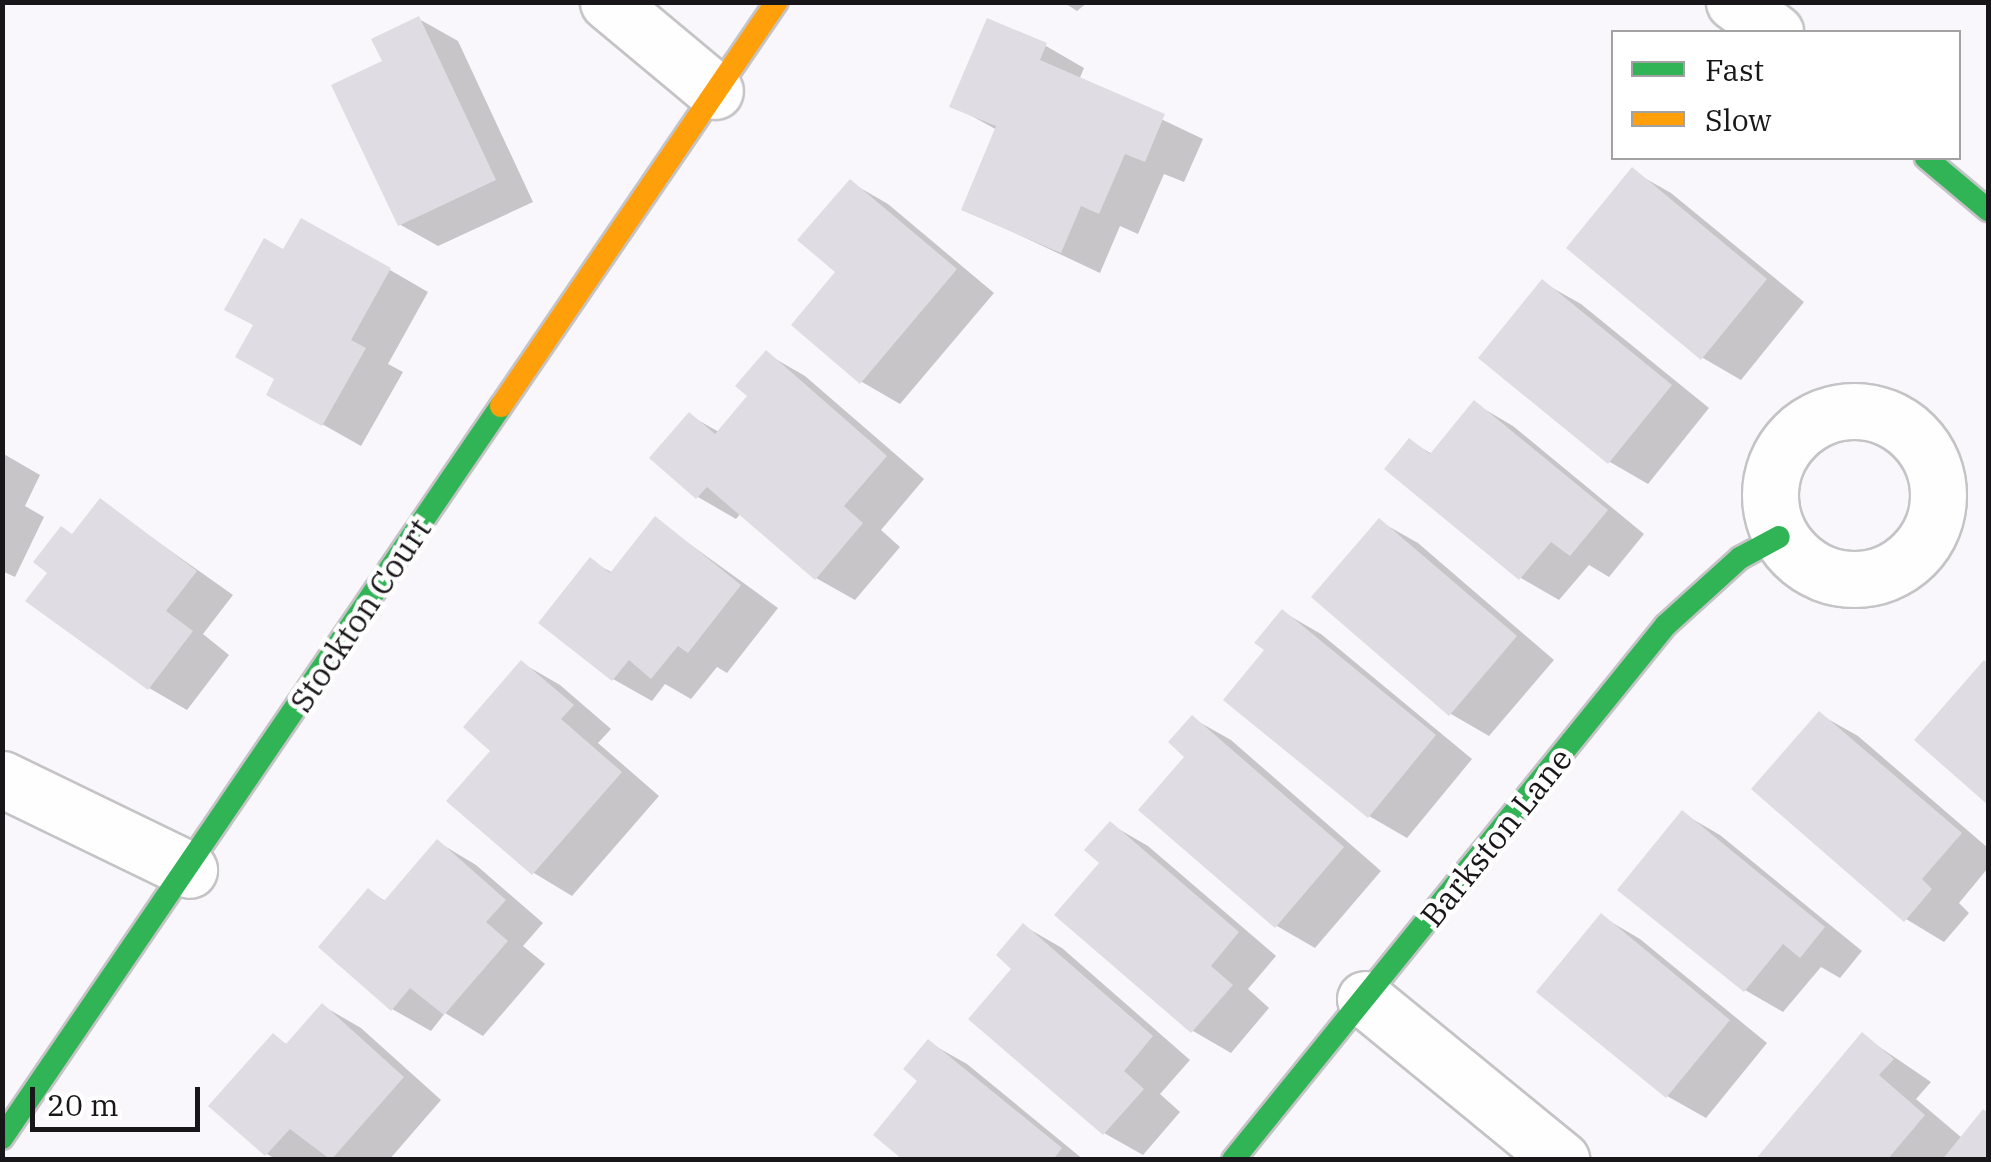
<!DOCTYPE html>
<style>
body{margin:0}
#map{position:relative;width:1991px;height:1162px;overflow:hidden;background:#f9f7fb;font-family:"IBM Plex Serif",serif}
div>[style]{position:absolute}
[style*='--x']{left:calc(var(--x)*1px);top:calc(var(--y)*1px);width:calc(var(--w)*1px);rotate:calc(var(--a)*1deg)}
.shadow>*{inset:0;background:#0003}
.building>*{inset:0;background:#dfdde3}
.roads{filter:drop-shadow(2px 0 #c4c3c6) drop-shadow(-2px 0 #c4c3c6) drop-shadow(0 2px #c4c3c6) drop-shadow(0 -2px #c4c3c6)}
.street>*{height:55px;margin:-27.5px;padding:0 27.5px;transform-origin:27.5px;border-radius:27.5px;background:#fefefe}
.street>.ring{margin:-27.5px;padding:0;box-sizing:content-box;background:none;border:55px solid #fefefe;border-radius:50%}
.fast>*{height:22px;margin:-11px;padding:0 11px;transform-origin:11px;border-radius:11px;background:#30b455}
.slow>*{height:22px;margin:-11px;padding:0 11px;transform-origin:11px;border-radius:11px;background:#ff9f0a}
span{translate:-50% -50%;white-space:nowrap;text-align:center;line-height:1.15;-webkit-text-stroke:9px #fff;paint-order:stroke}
.street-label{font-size:32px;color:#181618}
.frame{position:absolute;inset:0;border:5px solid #181618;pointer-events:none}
.legend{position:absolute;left:1611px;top:30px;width:350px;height:130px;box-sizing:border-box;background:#fff;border:2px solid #a3a2a3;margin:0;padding:12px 18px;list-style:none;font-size:30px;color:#181618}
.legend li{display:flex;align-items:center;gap:20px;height:50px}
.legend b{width:50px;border:2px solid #a3a2a3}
.scale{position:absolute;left:30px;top:1087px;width:170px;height:45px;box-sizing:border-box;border:5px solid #181618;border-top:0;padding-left:12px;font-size:30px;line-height:35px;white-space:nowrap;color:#181618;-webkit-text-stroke:8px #fff;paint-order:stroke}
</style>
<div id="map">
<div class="shadow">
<i style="clip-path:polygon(1063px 2px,1088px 2px,1077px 11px)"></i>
<i style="clip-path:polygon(419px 19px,458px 41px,533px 202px,438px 246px,399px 224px,385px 63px)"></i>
<i style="clip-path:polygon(1046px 46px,1084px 68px,1079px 80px,1203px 139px,1184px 182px,1164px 174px,1138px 234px,1120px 226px,1100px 273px,964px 209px,997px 130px,952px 105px)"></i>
<i style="clip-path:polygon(1632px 171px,1671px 193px,1804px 302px,1741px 380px,1703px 358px)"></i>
<i style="clip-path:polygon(850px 182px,888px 204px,994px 293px,900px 404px,862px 382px,839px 272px)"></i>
<i style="clip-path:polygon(284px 252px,390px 270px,428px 292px,388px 364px,403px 372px,361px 446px,269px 394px,277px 378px,256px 325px)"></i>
<i style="clip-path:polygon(1542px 282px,1581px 304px,1709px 408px,1648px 484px,1610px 462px,1482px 358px)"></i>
<i style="clip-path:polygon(767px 354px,805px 376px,924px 479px,881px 530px,900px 547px,855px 600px,816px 578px,741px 513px,736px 519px,698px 497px,689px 415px,719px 432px,750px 396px)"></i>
<i style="clip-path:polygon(1474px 403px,1513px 426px,1644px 534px,1609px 577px,1589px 565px,1559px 600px,1521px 578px,1388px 469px,1410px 441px,1432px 454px)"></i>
<i style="clip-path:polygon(2px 453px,40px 475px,25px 506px,44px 517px,15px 577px,2px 571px)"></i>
<i style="clip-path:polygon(100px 501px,233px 595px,203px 634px,229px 655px,187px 710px,149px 688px)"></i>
<i style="clip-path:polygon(655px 519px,778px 608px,727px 673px,717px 667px,691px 699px,665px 684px,652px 701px,613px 679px,591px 561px,613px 573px)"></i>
<i style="clip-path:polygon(1379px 521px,1418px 543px,1554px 660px,1489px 736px,1451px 714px)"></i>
<i style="clip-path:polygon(1283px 612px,1321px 634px,1472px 759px,1407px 838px,1369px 816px)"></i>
<i style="clip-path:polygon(522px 663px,560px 685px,611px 729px,598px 743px,659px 796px,572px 896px,534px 873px,450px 801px,494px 751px)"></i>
<i style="clip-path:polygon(1985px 664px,1988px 666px,1988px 801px,1918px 740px)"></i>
<i style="clip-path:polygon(1819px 714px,1858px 736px,1988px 848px,1988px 868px,1959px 903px,1969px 913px,1944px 942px,1906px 919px)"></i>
<i style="clip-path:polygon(1192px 718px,1231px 740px,1381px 871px,1315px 948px,1277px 926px,1187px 757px)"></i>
<i style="clip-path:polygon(1682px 813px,1720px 835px,1862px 951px,1840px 978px,1821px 967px,1783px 1012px,1745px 990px)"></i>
<i style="clip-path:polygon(1110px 824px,1148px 846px,1276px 956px,1248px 989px,1269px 1008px,1231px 1053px,1193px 1031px,1102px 862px)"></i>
<i style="clip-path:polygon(438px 842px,476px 865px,543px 923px,523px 946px,545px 964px,483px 1036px,445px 1013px,431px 1031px,392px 1009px,369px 891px,387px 902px)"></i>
<i style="clip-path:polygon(1601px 916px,1640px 939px,1767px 1043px,1706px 1118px,1667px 1096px)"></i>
<i style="clip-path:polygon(1024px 926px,1062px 948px,1190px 1060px,1160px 1094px,1180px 1112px,1143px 1155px,1104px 1133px)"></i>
<i style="clip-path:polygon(323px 1006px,361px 1028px,441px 1100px,389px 1160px,277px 1160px,267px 1154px,273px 1036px,288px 1045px)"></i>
<i style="clip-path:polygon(1862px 1035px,1931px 1082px,1916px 1099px,1962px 1138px,1983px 1112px,1988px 1115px,1988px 1160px,1757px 1158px)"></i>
<i style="clip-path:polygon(928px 1042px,967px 1064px,1084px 1160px,907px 1160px)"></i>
</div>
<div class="building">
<i style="clip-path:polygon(419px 16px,496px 180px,398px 226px,331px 85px,382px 61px,371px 39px)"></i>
<i style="clip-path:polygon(987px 18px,1047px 43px,1040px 60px,1165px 114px,1145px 162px,1125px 154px,1099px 214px,1081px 206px,1061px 253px,961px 210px,996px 126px,949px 107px)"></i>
<i style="clip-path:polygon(1632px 167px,1767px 279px,1701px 360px,1566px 248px)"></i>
<i style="clip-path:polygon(850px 179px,957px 269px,860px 384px,791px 325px,835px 272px,797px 240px)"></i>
<i style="clip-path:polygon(301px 218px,391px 268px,351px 340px,366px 348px,322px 426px,266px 395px,274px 379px,235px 357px,253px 325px,224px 310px,264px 238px,283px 249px)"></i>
<i style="clip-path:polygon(1542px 279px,1672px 385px,1608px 464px,1478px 358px)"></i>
<i style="clip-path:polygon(766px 350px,887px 456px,844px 506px,863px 523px,815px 580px,707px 487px,696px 499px,649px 458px,689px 412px,715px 434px,747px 396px,735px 386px)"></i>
<i style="clip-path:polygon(1474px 400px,1608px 510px,1570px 556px,1551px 542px,1519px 580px,1384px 469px,1409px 438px,1430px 454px)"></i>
<i style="clip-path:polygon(100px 498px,197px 571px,166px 611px,193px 631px,148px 690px,25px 601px,47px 573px,33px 562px,61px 526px,72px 534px)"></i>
<i style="clip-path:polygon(655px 516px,741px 585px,688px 653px,678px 646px,651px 679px,629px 660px,612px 681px,538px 623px,590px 557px,610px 573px)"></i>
<i style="clip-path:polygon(1379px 518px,1517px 636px,1449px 716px,1311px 597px)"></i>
<i style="clip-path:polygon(1282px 609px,1436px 735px,1368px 818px,1223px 700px,1264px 650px,1254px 643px)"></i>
<i style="clip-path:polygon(521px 660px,574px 705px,561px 719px,622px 772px,532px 875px,446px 801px,490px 751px,463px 727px)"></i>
<i style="clip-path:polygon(1984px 660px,1988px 664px,1988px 805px,1914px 740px)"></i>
<i style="clip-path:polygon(1819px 711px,1962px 833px,1922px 879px,1932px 889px,1904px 922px,1751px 789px)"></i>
<i style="clip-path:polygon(1192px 715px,1344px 847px,1275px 928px,1138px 810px,1184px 757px,1168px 742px)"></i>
<i style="clip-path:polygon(1682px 810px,1825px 927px,1800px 958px,1783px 944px,1744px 992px,1617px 890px)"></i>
<i style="clip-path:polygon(1110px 821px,1239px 932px,1211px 966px,1233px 985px,1191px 1033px,1054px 915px,1099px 863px,1084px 850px)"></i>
<i style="clip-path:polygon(437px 839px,506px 900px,486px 922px,508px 941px,444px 1015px,410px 988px,391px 1011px,318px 947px,368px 888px,384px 901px)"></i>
<i style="clip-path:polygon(1601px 913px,1730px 1020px,1666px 1098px,1536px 992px)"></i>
<i style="clip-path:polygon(1023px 923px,1153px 1036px,1124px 1071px,1144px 1089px,1103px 1135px,968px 1019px,1011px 969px,996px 955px)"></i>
<i style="clip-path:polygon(322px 1003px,404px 1077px,331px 1160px,290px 1129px,265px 1156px,208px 1106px,273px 1033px,286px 1044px)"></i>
<i style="clip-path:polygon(1862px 1032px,1894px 1059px,1879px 1075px,1925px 1115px,1887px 1160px,1755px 1160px)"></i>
<i style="clip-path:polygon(928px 1039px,1062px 1148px,1053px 1160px,903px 1160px,873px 1135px,917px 1081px,903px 1069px)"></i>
<i style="clip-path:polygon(1983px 1109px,1988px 1113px,1988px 1160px,1942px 1160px)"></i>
</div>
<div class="roads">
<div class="street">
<i style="--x:608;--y:2;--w:139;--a:39.8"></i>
<i style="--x:1734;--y:2;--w:51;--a:36.2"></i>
<i class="ring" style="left:1770px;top:411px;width:113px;height:113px"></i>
<i style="--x:2;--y:779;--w:208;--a:25.9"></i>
<i style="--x:1365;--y:999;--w:254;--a:39.3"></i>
</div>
<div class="fast">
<i style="--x:1926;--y:158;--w:81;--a:40"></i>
<i style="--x:2;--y:1138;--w:886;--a:-55.72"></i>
<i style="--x:1233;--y:1160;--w:688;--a:-51.02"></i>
<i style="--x:1666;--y:625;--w:100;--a:-42.2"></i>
<i style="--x:1740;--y:558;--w:44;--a:-28.3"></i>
</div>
<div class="slow">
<i style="--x:501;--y:406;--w:489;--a:-55.7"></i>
</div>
</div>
<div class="street-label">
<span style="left:360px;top:615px;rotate:-56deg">Stockton Court</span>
<span style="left:1496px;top:837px;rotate:-51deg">Barkston Lane</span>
</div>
<div class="frame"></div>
<ul class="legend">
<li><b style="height:12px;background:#30b455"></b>Fast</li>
<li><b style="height:12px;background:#ff9f0a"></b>Slow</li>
</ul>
<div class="scale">20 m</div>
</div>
